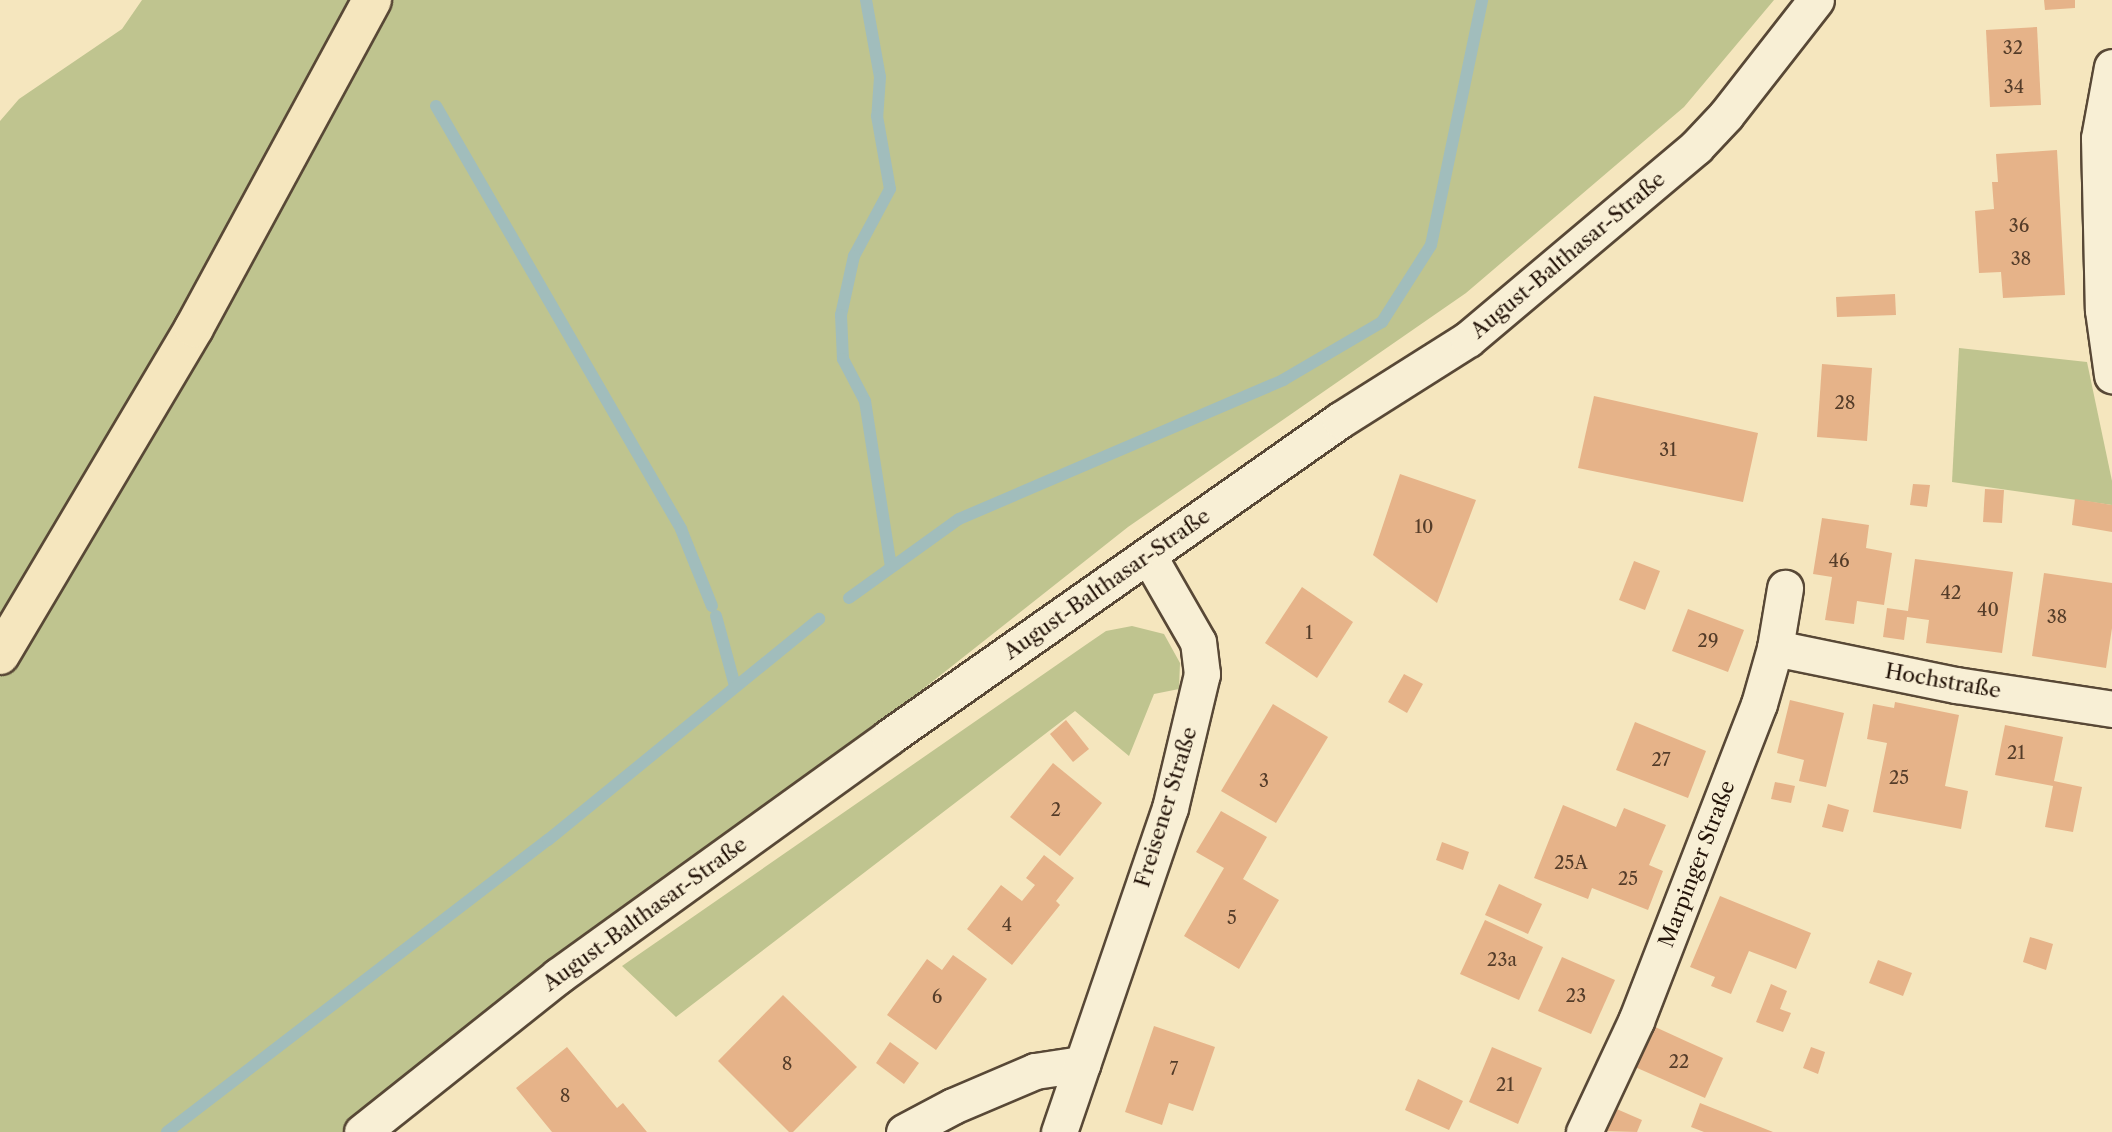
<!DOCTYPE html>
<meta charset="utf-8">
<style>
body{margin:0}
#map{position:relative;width:2112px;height:1132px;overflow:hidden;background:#f5e6be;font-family:"Libre Caslon Text",serif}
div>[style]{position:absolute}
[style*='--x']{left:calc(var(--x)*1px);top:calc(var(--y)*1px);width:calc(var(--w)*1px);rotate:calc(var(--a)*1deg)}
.green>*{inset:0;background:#bfc48f}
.stream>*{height:12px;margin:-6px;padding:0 6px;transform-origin:6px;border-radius:6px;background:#a1bdbc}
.building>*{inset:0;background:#e6b389}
.roads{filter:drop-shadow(2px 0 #584836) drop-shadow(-2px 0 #584836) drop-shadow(0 2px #584836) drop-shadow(0 -2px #584836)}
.street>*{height:35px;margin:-17.5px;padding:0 17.5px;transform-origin:17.5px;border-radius:17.5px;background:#f8efd5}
.highway>*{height:38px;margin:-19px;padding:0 19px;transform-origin:19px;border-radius:19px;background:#f5e6be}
span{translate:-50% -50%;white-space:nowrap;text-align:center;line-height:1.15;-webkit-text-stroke:5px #f8efd5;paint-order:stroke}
.number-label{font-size:18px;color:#543c29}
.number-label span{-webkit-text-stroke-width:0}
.street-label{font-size:21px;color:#241409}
</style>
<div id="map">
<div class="green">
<i style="clip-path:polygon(142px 0,1774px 0,1684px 107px,1466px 293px,1128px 527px,362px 1132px,0 1132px,0 121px,19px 99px,122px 29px)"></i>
<i style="clip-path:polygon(1959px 348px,2087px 362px,2112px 481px,2112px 505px,1952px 482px)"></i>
<i style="clip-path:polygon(1132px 626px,1164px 634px,1180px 663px,1179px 689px,1154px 694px,1129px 756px,1075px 711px,676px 1017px,622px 966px,1087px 644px,1106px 631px)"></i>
</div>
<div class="stream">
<i style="--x:866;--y:0;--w:78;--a:79.7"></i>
<i style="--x:880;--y:77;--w:39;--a:94"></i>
<i style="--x:877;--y:116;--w:74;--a:79.9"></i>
<i style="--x:890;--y:189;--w:76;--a:118.2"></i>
<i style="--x:854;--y:256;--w:60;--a:102.4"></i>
<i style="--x:841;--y:315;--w:44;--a:87.4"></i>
<i style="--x:843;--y:359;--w:47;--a:62.4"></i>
<i style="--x:865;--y:401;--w:168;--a:81.1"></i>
<i style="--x:436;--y:106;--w:489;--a:59.9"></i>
<i style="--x:681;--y:529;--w:83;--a:68.1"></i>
<i style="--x:849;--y:598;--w:135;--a:-35.7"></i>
<i style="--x:959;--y:519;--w:353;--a:-23.2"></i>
<i style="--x:1283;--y:380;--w:115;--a:-30.4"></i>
<i style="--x:1382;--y:322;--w:91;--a:-57.5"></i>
<i style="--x:1431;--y:245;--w:250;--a:-78.2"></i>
<i style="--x:716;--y:616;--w:73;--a:74.8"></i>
<i style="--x:167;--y:1132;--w:480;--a:-37.5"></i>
<i style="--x:548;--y:840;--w:350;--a:-39.2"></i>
</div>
<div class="building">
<i style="clip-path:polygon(2044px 0,2075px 0,2075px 8px,2045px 10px)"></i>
<i style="clip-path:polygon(2037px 27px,2041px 105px,1990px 107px,1986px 30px)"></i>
<i style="clip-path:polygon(2057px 150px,2065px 295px,2003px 298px,2001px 272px,1979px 273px,1975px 211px,1994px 209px,1992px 182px,1998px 182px,1996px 154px)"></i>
<i style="clip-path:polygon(1895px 294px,1896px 315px,1837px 317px,1836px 297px)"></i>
<i style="clip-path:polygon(1822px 364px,1872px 368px,1867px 441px,1817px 437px)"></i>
<i style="clip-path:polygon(1594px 396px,1758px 433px,1743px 502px,1578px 468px)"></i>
<i style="clip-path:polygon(1400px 474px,1476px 500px,1437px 603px,1373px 555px)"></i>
<i style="clip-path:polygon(1913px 484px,1930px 485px,1927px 507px,1910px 505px)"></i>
<i style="clip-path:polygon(1985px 489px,2004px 490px,2002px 523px,1983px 522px)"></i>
<i style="clip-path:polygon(2075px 499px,2112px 505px,2112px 532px,2072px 525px)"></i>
<i style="clip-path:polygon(1822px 518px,1869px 525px,1866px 548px,1892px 553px,1884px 605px,1857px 601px,1854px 624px,1825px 620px,1832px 577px,1813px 574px)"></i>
<i style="clip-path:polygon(1915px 559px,2013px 572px,2002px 653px,1926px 643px,1929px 620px,1907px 617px,1904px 640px,1883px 637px,1887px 608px,1908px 611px)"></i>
<i style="clip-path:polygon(1634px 561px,1660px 571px,1645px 610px,1619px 600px)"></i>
<i style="clip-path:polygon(2044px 573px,2112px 583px,2112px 628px,2106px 668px,2032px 656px)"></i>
<i style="clip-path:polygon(1302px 587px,1353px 622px,1317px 678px,1265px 643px)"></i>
<i style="clip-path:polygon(1688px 609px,1744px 630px,1728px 672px,1672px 651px)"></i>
<i style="clip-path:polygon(1404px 674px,1423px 684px,1407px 713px,1388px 702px)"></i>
<i style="clip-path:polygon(1790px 700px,1844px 713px,1826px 787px,1799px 781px,1804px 760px,1777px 753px)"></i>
<i style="clip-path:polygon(1895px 702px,1959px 715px,1945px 786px,1968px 791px,1961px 829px,1873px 812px,1887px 743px,1867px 739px,1873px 704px,1894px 708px)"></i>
<i style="clip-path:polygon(1273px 704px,1328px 737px,1276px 823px,1221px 791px)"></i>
<i style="clip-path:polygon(1066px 720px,1089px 749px,1073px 762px,1050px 734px)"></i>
<i style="clip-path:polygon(1635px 722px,1706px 751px,1688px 798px,1616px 770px)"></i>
<i style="clip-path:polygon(2005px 725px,2063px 737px,2054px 781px,2082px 787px,2073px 832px,2045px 827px,2053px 786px,1995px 775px)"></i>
<i style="clip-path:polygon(1053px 763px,1102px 803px,1060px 856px,1010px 817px)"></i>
<i style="clip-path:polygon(1775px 782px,1795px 786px,1791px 803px,1771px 799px)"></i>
<i style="clip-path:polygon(1828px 804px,1849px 810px,1843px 832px,1822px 827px)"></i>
<i style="clip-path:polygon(1563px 805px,1616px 827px,1624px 808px,1666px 825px,1649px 865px,1663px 871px,1648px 910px,1592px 888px,1588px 899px,1534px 878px)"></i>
<i style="clip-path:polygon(1221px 811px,1267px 837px,1243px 879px,1279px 900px,1239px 969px,1184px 936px,1224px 868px,1196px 852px)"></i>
<i style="clip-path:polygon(1442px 842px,1469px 852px,1463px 870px,1436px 860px)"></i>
<i style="clip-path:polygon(1044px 855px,1074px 878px,1056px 901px,1060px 905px,1012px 965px,967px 929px,1001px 885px,1022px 901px,1035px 885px,1026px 878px)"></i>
<i style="clip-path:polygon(1499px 884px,1542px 904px,1528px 934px,1485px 915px)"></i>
<i style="clip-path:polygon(1720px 896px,1811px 933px,1796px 969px,1749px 951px,1731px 994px,1711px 986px,1715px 977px,1690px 967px)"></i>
<i style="clip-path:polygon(1485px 920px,1543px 947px,1519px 1000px,1460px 974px)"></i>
<i style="clip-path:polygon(2030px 937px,2053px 944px,2046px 970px,2023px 962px)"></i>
<i style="clip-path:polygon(953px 955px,987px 979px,936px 1050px,887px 1015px,927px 959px,942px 970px)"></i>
<i style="clip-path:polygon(1562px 957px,1615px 980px,1591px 1034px,1538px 1011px)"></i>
<i style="clip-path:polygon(1878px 960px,1912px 973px,1903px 996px,1869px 983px)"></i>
<i style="clip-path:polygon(1771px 984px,1787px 991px,1780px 1009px,1791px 1013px,1783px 1032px,1756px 1022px)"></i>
<i style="clip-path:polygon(783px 995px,857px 1067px,793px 1132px,789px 1132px,718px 1061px)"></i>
<i style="clip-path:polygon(1154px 1026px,1215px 1047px,1193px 1111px,1169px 1103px,1162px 1125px,1125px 1112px)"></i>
<i style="clip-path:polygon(1653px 1026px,1723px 1058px,1705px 1098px,1635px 1067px)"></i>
<i style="clip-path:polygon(890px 1042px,919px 1063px,904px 1084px,876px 1063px)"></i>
<i style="clip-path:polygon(567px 1047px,617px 1108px,623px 1103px,647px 1132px,552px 1132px,516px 1088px)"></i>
<i style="clip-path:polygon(1492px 1047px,1542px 1068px,1518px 1124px,1469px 1102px)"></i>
<i style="clip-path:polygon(1811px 1047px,1825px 1052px,1818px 1074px,1803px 1068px)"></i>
<i style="clip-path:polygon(1418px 1079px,1463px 1101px,1449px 1130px,1405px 1110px)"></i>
<i style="clip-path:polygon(1700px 1103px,1773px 1132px,1704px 1132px,1691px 1127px)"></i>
<i style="clip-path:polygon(1612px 1107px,1642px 1120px,1637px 1132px,1601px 1131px)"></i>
</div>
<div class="roads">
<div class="street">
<i style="--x:2112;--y:67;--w:72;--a:100.4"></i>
<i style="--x:2099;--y:138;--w:172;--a:88.7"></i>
<i style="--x:2103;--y:310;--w:66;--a:82.1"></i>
<i style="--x:1775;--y:648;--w:185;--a:11.6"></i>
<i style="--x:1956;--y:685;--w:158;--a:8.7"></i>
<i style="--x:362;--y:1132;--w:251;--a:-38.5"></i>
<i style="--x:558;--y:976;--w:408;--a:-35.8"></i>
<i style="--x:889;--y:737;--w:551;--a:-35.1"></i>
<i style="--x:1340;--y:420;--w:151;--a:-32.3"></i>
<i style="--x:1468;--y:339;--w:298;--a:-40.1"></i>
<i style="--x:1696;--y:147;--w:44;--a:-46.8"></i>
<i style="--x:1726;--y:115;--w:146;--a:-52"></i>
<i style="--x:904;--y:1132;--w:55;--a:-28"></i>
<i style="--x:953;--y:1106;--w:89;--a:-23.1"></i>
<i style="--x:1035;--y:1071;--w:48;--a:-8.5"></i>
<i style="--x:1059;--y:1132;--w:342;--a:-71.1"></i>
<i style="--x:1170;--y:808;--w:138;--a:-76.6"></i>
<i style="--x:1202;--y:674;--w:32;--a:-97"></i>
<i style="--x:1198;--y:642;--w:100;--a:-119.9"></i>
<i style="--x:1584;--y:1132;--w:123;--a:-64.9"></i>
<i style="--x:1636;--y:1021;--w:340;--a:-68.8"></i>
<i style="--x:1759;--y:704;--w:58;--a:-74.1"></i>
<i style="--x:1775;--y:648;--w:61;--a:-80.5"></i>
</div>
<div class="highway">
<i style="--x:0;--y:655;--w:380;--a:-59.3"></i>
<i style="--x:194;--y:328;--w:373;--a:-61.5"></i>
</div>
</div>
<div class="number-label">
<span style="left:2013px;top:48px">32</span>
<span style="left:2014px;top:87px">34</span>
<span style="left:2019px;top:226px">36</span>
<span style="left:2021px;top:259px">38</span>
<span style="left:1845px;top:403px">28</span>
<span style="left:1668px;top:450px">31</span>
<span style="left:1424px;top:527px">10</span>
<span style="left:1839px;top:561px">46</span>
<span style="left:1951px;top:593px">42</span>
<span style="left:1988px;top:610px">40</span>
<span style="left:2057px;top:617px">38</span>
<span style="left:1309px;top:633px">1</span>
<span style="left:1708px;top:641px">29</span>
<span style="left:2016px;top:753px">21</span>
<span style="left:1661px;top:760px">27</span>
<span style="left:1899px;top:778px">25</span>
<span style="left:1264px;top:781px">3</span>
<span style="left:1056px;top:810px">2</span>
<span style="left:1571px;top:863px">25A</span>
<span style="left:1628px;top:879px">25</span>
<span style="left:1232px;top:918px">5</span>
<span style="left:1007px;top:925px">4</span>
<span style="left:1502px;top:960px">23a</span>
<span style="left:1576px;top:996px">23</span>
<span style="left:937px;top:997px">6</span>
<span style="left:1679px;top:1062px">22</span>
<span style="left:787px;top:1064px">8</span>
<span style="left:1174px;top:1069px">7</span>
<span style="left:1505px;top:1085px">21</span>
<span style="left:565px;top:1096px">8</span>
</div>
<div class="street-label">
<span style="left:1568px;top:255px;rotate:-40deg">August-Balthasar-Straße</span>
<span style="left:1107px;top:584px;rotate:-35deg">August-Balthasar-Straße</span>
<span style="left:1943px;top:681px;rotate:10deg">Hochstraße</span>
<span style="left:1166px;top:807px;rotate:-73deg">Freisener Straße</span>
<span style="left:1697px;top:864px;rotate:-69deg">Marpinger Straße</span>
<span style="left:645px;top:914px;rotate:-36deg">August-Balthasar-Straße</span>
</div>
</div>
